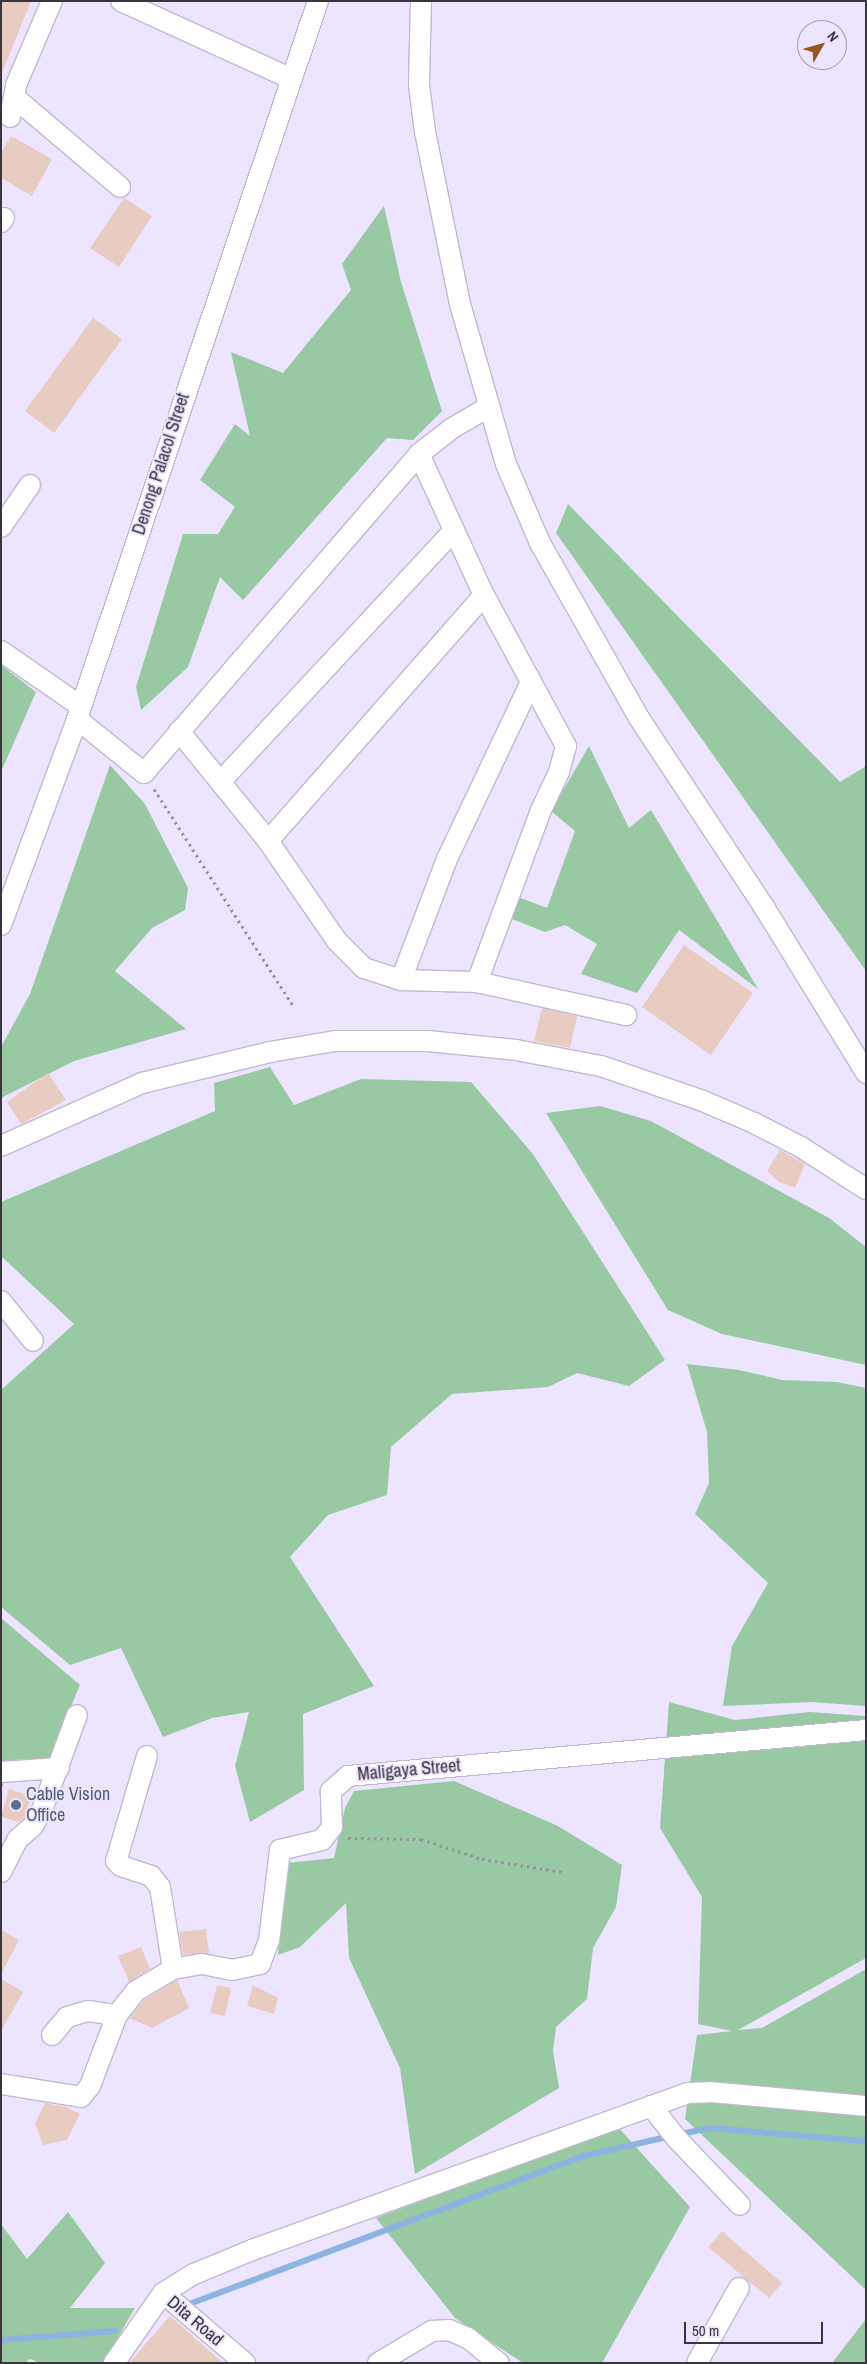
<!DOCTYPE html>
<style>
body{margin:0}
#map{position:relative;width:867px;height:2364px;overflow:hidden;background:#ede5ff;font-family:"Archivo Narrow",sans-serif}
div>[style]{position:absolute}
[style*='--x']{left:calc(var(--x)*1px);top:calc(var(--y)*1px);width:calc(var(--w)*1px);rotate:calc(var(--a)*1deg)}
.green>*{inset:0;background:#98c9a2}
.stream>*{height:5.5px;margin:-2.75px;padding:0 2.75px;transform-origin:2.75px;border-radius:2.75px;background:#8db3e0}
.building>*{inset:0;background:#e8cbc1}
.path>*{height:3px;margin-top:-1.5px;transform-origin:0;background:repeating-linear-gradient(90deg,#9891a4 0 2.5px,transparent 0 6.5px)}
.roads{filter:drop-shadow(1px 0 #c1b8d1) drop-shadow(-1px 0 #c1b8d1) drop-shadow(0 1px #c1b8d1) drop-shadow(0 -1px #c1b8d1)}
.minor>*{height:20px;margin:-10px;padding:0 10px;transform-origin:10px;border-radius:10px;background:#fff}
.dots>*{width:14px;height:14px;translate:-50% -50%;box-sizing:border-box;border:2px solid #ede5ff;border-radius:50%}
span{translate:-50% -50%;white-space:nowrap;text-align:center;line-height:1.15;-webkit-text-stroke:4px #ede5ff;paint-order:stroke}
.street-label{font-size:18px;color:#39353f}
.service-label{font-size:18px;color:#4e5e75}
.left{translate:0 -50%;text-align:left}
.frame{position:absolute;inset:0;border:2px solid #39353f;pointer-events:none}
.north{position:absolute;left:797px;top:20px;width:50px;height:50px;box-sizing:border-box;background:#ede5ff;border:1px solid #a59fb2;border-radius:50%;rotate:52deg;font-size:14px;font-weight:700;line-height:20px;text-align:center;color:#39353f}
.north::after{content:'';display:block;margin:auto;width:18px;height:22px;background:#96561e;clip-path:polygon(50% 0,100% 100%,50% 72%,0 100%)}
.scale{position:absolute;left:684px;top:2322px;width:139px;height:22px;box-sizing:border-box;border:2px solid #39353f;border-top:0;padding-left:6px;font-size:15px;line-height:18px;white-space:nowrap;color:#39353f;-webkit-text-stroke:4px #ede5ff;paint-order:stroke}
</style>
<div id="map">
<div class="green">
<i style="clip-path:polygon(384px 206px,401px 282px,442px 411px,413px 440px,387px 438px,243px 600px,220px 577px,188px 667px,141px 710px,136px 687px,183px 534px,218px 534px,235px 507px,200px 480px,235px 424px,250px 436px,231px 352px,283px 373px,351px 290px,342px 264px)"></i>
<i style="clip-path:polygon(568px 504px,840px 782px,866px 766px,866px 971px,556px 533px)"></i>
<i style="clip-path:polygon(1px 665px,36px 692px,1px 772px)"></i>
<i style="clip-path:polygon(589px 746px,629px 828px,651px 810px,758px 989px,679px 930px,637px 993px,581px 974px,597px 944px,565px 925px,545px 932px,512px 919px,518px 897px,547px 908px,575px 831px,551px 811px)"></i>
<i style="clip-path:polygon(110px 765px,145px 804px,188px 888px,185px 910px,152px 928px,115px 971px,186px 1029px,74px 1061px,1px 1098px,1px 1047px,30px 994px)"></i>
<i style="clip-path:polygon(270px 1067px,294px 1105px,361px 1079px,471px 1082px,533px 1154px,665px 1360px,629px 1386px,577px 1373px,548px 1387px,452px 1394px,391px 1447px,387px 1495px,328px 1515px,290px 1557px,374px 1686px,303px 1714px,304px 1790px,250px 1822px,235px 1766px,249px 1712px,212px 1718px,163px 1737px,121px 1648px,70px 1665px,1px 1607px,1px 1390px,74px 1324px,1px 1256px,1px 1202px,215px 1111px,214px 1083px)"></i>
<i style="clip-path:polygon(600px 1106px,651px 1121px,829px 1218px,866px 1247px,866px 1365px,722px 1334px,668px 1310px,546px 1113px)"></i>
<i style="clip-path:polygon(687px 1364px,739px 1370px,782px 1380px,837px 1382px,866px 1388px,866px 1706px,812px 1702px,723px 1706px,732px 1646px,768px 1583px,695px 1514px,709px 1483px,707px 1432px)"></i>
<i style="clip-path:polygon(1px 1618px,80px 1685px,49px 1758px,12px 1760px,1px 1790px)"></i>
<i style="clip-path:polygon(669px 1702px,735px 1720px,810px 1712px,866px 1716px,866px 1958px,738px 2030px,762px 2028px,866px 1969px,866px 2290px,685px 2119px,697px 2035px,732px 2031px,698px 2024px,702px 1897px,660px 1828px)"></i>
<i style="clip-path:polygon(454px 1781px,558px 1826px,622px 1865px,616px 1907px,593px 1948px,587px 1999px,556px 2027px,553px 2051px,559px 2088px,415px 2174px,400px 2068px,349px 1958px,346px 1903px,300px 1947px,278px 1955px,287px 1863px,334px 1858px,345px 1808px,354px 1791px)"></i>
<i style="clip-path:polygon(618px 2127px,690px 2207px,602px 2363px,523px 2363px,455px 2318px,376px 2218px)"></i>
<i style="clip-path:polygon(68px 2212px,105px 2263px,70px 2308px,135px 2308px,103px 2363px,40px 2363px,30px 2359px,25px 2363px,1px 2363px,1px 2224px,27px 2259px)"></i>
<i style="clip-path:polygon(866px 2319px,866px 2363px,832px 2363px)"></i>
</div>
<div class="stream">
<i style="--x:680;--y:2134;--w:31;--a:-11"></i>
<i style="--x:710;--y:2128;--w:157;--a:4.8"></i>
<i style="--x:187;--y:2305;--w:424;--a:-20.6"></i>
<i style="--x:584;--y:2156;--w:89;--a:-12.9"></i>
<i style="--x:1;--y:2340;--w:114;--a:-4.5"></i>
</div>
<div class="building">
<i style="clip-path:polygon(1px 1px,31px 1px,2px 73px,1px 73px)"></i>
<i style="clip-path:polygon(11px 136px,52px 159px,32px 196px,1px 178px,1px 153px)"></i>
<i style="clip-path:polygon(124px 198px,152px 216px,119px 267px,90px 248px)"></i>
<i style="clip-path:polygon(93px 318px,122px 339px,54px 433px,25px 411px)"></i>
<i style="clip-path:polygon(684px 945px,753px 993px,711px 1055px,642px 1007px)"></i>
<i style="clip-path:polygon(542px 1008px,577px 1016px,570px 1048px,534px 1041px)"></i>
<i style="clip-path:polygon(48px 1073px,66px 1100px,21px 1124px,7px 1102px)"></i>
<i style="clip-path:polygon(780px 1150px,805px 1164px,795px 1188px,779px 1182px,767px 1171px)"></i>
<i style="clip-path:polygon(9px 1789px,31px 1796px,25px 1817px,19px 1822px,1px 1817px)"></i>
<i style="clip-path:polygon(206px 1929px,209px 1953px,183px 1955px,179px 1932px)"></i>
<i style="clip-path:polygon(1px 1930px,19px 1940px,1px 1974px)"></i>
<i style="clip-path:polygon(141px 1947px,150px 1969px,129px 1982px,118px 1956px)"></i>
<i style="clip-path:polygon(1px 1979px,23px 1992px,1px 2031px)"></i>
<i style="clip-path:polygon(177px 1980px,189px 2008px,152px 2028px,130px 2018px,144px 2000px)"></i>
<i style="clip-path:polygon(217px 1985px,231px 1988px,225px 2016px,210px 2013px)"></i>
<i style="clip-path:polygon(253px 1985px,278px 1998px,274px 2014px,247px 2006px)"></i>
<i style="clip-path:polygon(45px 2103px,66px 2107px,80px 2114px,67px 2140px,43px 2145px,35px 2123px)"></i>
<i style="clip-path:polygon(722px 2231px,782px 2283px,769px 2298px,708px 2247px)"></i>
<i style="clip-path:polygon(170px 2316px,223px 2363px,129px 2363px)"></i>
</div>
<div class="path">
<i style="--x:154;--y:789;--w:259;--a:57.3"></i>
<i style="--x:348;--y:1838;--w:73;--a:0.8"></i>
<i style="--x:421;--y:1839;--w:64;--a:18.2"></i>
<i style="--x:482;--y:1859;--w:83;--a:9"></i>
</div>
<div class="roads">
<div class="minor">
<i style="--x:121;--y:1;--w:186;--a:24.5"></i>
<i style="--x:421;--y:1;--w:84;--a:91.4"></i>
<i style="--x:419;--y:85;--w:47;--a:82.7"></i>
<i style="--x:425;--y:132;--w:176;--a:78.5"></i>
<i style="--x:460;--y:304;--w:166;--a:74"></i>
<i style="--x:506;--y:464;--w:86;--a:66.7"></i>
<i style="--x:540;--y:543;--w:201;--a:60.5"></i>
<i style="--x:639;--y:718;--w:227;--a:56.5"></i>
<i style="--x:764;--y:907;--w:195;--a:58.4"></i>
<i style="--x:14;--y:97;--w:139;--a:40.3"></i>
<i style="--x:10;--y:117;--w:33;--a:-79"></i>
<i style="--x:16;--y:85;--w:91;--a:-66.8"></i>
<i style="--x:1;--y:222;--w:5;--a:-53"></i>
<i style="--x:419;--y:454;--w:155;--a:65.3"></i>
<i style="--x:484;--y:595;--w:172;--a:61.5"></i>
<i style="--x:566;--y:746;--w:27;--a:105"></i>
<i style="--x:559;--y:772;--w:42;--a:115.3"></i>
<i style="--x:541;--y:810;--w:184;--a:110.4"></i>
<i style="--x:1;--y:527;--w:51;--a:-55.4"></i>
<i style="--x:1;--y:651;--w:96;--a:34.8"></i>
<i style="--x:77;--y:719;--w:86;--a:38.9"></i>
<i style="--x:144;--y:773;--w:421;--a:-49.2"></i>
<i style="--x:419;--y:454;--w:41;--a:-38"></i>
<i style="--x:451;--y:429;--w:43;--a:-30.7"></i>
<i style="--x:179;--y:731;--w:141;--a:51"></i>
<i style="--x:268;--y:841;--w:121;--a:55.4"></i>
<i style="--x:337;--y:941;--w:38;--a:45"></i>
<i style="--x:364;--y:968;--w:39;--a:18"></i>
<i style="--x:401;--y:980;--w:76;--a:1.5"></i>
<i style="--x:477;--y:982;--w:153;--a:12.5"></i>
<i style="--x:221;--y:781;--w:342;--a:-47.1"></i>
<i style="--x:268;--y:841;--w:327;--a:-48.7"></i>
<i style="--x:1;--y:925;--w:220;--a:-69.7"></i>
<i style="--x:77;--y:719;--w:757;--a:-71.45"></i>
<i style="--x:401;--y:980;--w:129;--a:-69.2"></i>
<i style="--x:447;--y:859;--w:196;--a:-64.6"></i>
<i style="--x:1;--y:1146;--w:154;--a:-24.1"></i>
<i style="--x:142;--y:1083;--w:132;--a:-13.6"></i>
<i style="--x:270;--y:1052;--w:66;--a:-9.6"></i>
<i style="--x:335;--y:1041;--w:93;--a:0"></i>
<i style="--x:428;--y:1041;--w:88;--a:5.8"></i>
<i style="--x:516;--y:1050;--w:86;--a:10.7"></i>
<i style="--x:601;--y:1066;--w:108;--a:18.9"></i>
<i style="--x:703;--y:1101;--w:56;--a:23.3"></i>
<i style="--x:754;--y:1123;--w:53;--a:27.1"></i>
<i style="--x:801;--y:1147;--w:77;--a:32.9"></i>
<i style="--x:1;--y:1301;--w:51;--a:51.3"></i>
<i style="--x:147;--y:1756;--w:109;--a:106.4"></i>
<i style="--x:116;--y:1861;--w:7;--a:45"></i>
<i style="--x:121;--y:1866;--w:32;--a:18"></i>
<i style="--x:151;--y:1876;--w:14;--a:51"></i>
<i style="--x:160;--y:1887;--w:83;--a:81"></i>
<i style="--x:1;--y:1772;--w:58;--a:-3.9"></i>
<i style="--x:1;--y:1872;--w:37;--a:-63"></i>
<i style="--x:18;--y:1839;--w:20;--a:-41"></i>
<i style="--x:33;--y:1826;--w:18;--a:-61"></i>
<i style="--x:42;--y:1810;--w:101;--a:-69.8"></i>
<i style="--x:52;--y:2035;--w:23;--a:-50"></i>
<i style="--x:67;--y:2017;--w:22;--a:-16"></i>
<i style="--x:88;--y:2011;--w:29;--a:8"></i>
<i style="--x:1;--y:2084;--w:81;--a:9.2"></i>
<i style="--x:81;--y:2097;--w:14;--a:-51"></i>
<i style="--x:90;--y:2086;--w:76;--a:-69.2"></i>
<i style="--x:117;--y:2015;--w:31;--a:-52"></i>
<i style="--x:136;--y:1991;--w:43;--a:-30.7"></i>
<i style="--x:173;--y:1969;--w:29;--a:-10"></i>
<i style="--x:202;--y:1964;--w:31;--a:11"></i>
<i style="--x:232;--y:1970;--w:29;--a:-12"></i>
<i style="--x:260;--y:1964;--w:25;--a:-69"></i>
<i style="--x:269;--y:1941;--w:92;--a:-83.1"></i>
<i style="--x:280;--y:1850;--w:43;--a:-13.4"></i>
<i style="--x:322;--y:1840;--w:16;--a:-52"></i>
<i style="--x:332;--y:1827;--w:36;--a:-92"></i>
<i style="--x:331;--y:1791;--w:23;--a:-41"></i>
<i style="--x:348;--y:1776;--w:520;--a:-5.07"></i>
<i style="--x:651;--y:2106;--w:42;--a:51.8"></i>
<i style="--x:677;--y:2139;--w:91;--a:46.3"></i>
<i style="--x:163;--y:2293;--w:36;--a:-32"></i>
<i style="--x:194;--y:2274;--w:63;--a:-22.5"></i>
<i style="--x:252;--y:2250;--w:462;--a:-19.8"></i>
<i style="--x:687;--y:2093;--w:23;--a:-2"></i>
<i style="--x:710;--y:2092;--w:157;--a:5.1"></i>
<i style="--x:114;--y:2363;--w:85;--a:-55"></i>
<i style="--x:163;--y:2293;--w:108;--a:40.5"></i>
<i style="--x:378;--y:2363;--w:63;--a:-30.7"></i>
<i style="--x:432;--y:2331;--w:17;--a:-3"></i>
<i style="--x:449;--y:2330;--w:21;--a:23"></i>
<i style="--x:468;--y:2338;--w:40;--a:39"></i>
<i style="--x:697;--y:2363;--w:86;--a:-60.8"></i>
</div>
</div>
<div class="dots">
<i style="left:16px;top:1805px;background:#5c6f8a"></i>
</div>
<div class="street-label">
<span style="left:161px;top:464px;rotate:-72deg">Denong Palacol Street</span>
<span style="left:409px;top:1770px;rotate:-5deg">Maligaya Street</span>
<span style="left:195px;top:2321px;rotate:40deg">Dita Road</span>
</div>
<div class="service-label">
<span class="left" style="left:26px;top:1805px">Cable Vision<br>Office</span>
</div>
<div class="frame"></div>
<div class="north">N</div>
<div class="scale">50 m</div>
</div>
